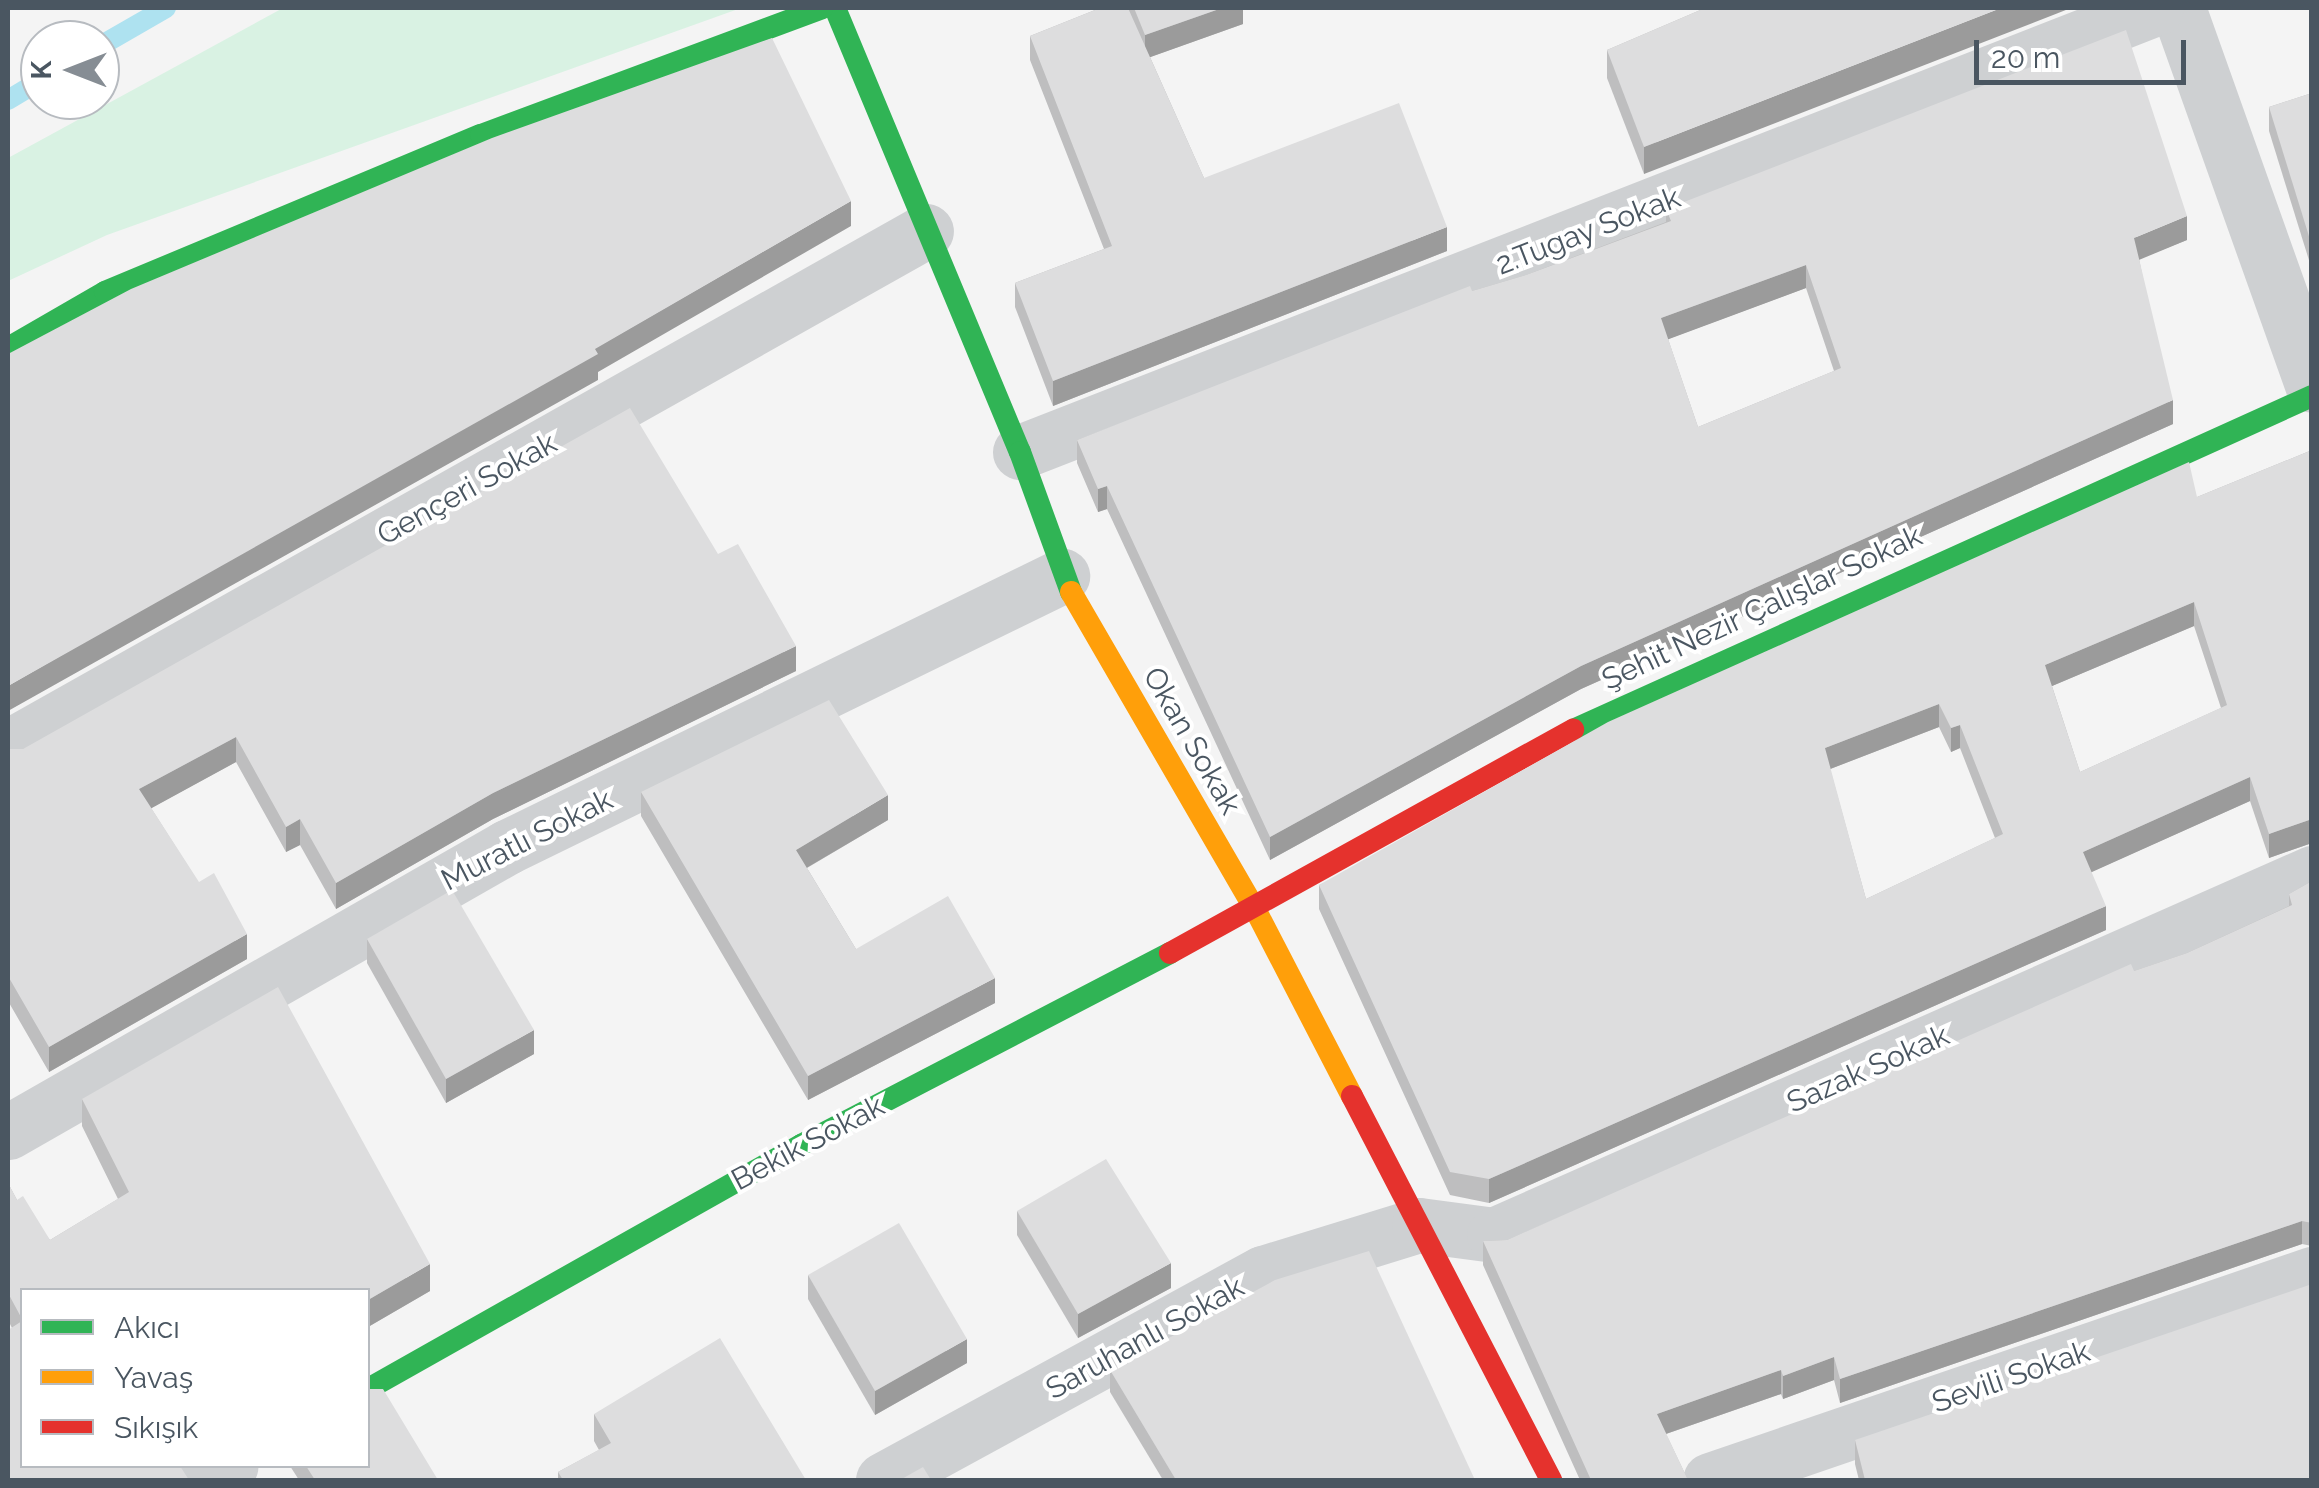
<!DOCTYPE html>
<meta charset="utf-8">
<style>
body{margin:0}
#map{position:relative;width:2319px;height:1488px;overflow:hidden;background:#f4f4f4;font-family:Raleway,sans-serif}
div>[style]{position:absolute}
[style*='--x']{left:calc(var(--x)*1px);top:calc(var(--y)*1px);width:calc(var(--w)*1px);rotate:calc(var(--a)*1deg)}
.green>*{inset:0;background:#d9f2e3}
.stream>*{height:20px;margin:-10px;padding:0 10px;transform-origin:10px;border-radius:10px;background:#aee2f0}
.street>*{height:55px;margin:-27.5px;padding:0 27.5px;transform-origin:27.5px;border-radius:27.5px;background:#ced0d2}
.fast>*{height:22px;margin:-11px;padding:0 11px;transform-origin:11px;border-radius:11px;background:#30b455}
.slow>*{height:22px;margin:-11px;padding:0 11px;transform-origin:11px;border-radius:11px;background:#ff9f0a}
.jam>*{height:22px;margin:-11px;padding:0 11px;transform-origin:11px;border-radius:11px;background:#e5322d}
.wall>*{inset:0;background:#bebebf}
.shaded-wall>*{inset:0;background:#9b9b9b}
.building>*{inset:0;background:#ddddde}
span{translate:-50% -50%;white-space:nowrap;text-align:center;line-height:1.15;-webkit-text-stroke:8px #fff;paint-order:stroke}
.street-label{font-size:30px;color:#4a5661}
.frame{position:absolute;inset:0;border:10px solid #4a5661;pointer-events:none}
.legend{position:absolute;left:20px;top:1288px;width:350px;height:180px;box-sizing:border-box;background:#fff;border:2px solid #b7bbc0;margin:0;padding:12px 18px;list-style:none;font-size:30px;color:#4a5661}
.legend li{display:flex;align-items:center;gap:20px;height:50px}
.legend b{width:50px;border:2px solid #b7bbc0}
.north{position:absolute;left:20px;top:20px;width:100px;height:100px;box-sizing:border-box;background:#fff;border:2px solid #b7bbc0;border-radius:50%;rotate:270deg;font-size:28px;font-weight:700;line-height:40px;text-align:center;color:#4a5661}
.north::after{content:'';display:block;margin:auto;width:35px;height:45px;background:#868d94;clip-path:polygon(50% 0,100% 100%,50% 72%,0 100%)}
.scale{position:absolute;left:1974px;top:40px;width:212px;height:45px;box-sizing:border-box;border:5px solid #4a5661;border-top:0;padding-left:12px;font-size:30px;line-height:35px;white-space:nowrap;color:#4a5661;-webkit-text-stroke:8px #fff;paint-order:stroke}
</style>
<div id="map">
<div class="green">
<i style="clip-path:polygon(283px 8px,741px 8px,107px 235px,8px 281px,8px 158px)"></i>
</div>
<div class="stream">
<i style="--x:100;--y:46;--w:76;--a:-29.9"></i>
<i style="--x:8;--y:100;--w:37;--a:-31"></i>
</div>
<div class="street">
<i style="--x:2178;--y:8;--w:400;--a:70.4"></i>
<i style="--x:1020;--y:452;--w:1220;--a:-21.35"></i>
<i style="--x:8;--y:747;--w:1053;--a:-29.34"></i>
<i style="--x:8;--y:1132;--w:575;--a:-29.73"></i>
<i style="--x:507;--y:847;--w:618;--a:-26.03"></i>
<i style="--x:204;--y:1480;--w:30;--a:-28"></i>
<i style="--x:883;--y:1480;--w:433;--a:-28.6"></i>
<i style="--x:1263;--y:1273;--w:163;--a:-17.1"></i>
<i style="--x:1419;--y:1225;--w:76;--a:7.6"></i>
<i style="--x:1494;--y:1235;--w:895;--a:-23.87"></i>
<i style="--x:1710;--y:1480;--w:636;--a:-18.89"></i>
</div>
<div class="fast">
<i style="--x:835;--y:8;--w:481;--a:67.4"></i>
<i style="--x:1020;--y:452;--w:149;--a:70"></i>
<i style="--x:8;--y:348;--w:112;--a:-30"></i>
<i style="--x:105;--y:292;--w:407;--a:-22.7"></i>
<i style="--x:481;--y:135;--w:364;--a:-20.4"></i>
<i style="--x:1573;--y:730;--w:811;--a:-24.32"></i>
<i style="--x:368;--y:1389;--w:497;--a:-29.4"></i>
<i style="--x:801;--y:1145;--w:416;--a:-27.5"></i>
</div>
<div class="slow">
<i style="--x:1071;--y:592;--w:367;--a:59.9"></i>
<i style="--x:1255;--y:909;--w:211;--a:62.6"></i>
</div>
<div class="jam">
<i style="--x:1170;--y:953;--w:461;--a:-29"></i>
<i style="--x:1352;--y:1096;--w:433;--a:62.6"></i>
</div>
<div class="wall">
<i style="clip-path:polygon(1100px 8px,1243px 8px,1243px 24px,1150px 57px,1204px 178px,1447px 251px,1053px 406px,1015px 307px,1015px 283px,1104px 249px,1030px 60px,1030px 36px)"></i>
<i style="clip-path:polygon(1705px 8px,1644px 174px,1607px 78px,1607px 50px)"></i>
<i style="clip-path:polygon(2312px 93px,2312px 270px,2269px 131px,2269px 107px)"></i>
<i style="clip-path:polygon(evenodd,1666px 209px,2187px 240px,2139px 259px,2173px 424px,1581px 689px,1270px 860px,1107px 509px,1098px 512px,1077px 463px,1077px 440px,1472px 291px,1526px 275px,1666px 222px,1666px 209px,1806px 288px,1834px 371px,1698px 427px,1668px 339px,1806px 288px)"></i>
<i style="clip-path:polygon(evenodd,2312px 450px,2312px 843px,2269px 858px,2250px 801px,2091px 872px,2106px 930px,1489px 1203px,1450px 1195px,1319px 909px,1319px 885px,2197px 497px,2312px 450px,2194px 626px,2221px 708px,2080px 772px,2052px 686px,2194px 626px,2312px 450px,1939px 727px,1951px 752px,1960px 748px,1995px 838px,1866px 899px,1830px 769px,1939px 727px)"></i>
<i style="clip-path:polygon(718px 554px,796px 671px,493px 819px,336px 909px,300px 845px,286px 852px,236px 762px,151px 808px,247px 959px,49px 1072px,8px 1001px,8px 749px,23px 749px)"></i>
<i style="clip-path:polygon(641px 792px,888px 820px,807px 868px,856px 949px,995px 1003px,808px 1100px,641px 816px)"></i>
<i style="clip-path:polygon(2312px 881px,2312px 1246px,2302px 1244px,1840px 1403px,1834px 1380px,1783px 1399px,1781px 1394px,1666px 1434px,1688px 1480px,1580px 1480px,1483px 1265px,1483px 1241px,1507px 1240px,2134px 971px,2187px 953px,2289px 906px,2289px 894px)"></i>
<i style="clip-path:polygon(367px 939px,534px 1054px,446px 1103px,367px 963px)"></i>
<i style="clip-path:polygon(82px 1099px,430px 1291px,368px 1327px,368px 1290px,22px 1466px,12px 1328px,8px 1320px,8px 1183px,17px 1200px,50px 1240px,118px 1199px,82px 1126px)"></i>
<i style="clip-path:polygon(1017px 1211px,1171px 1288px,1078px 1338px,1017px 1235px)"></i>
<i style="clip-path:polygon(808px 1275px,967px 1363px,875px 1415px,808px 1299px)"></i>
<i style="clip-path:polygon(1110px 1370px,1475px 1480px,1163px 1480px,1110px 1392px)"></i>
<i style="clip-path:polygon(594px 1414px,806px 1480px,558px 1480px,558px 1472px,599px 1450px,594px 1441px)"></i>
<i style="clip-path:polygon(1855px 1440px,2312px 1480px,1859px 1480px,1855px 1464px)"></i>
<i style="clip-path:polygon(290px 1466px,368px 1466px,438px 1480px,299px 1480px)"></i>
</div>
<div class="shaded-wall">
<i style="clip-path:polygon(1222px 8px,1243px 8px,1243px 24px,1145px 59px,1145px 35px)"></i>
<i style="clip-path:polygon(2001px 8px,2071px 8px,1644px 174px,1644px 147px)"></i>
<i style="clip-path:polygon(851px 201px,851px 226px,598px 372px,598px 380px,8px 711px,8px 686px)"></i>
<i style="clip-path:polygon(2187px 216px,2187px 240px,2134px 262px,2134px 238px)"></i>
<i style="clip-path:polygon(1447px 227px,1447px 251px,1053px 406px,1053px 381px)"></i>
<i style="clip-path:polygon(1806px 265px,1806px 288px,1661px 342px,1661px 318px)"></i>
<i style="clip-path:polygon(2173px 400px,2173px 424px,1581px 689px,1270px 860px,1270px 837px,1581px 666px)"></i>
<i style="clip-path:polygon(1107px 486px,1107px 509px,1098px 512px,1098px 489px)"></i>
<i style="clip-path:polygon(2194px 602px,2194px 626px,2045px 689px,2045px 665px)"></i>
<i style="clip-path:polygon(796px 646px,796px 671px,493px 819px,336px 909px,336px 883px,493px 793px)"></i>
<i style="clip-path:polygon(1939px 704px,1939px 727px,1825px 771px,1825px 748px)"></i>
<i style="clip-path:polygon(1960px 725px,1960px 748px,1951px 752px,1951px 728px)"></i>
<i style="clip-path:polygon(236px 737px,236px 762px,139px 815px,139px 789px)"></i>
<i style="clip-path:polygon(2250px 777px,2250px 801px,2083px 876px,2083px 852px)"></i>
<i style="clip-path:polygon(888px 795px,888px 820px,796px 874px,796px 850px)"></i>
<i style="clip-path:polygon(300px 819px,300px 845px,286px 852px,286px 827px)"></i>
<i style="clip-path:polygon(2312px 819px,2312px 843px,2269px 858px,2269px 834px)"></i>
<i style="clip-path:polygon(2106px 906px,2106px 930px,1489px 1203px,1489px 1179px)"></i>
<i style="clip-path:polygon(247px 934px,247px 959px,49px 1072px,49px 1047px)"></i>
<i style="clip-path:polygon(995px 978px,995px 1003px,808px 1100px,808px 1076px)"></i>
<i style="clip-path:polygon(534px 1030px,534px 1054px,446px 1103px,446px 1079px)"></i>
<i style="clip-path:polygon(2302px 1221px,2302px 1244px,1840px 1403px,1840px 1379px)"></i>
<i style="clip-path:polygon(1171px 1263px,1171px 1288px,1078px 1338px,1078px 1314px)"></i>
<i style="clip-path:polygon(430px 1264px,430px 1291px,368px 1327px,368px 1300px)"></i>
<i style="clip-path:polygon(967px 1339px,967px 1363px,875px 1415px,875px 1391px)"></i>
<i style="clip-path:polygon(1834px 1357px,1834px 1380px,1783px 1399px,1783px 1376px)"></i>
<i style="clip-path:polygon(1781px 1370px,1781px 1394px,1657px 1437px,1657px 1414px)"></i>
</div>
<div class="building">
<i style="clip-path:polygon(1100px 8px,1128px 8px,1204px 178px,1399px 103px,1447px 227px,1053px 381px,1015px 283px,1112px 246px,1030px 36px)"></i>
<i style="clip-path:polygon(1134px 8px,1222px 8px,1145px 35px)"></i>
<i style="clip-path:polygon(1705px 8px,2001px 8px,1644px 147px,1607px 50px)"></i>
<i style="clip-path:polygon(evenodd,2126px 30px,2187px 216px,2134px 238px,2173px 400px,1581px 666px,1270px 837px,1107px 486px,1098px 489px,1077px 440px,1470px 286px,1472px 291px,1526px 275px,1671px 221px,1666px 209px,2126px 30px,1806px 265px,1841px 368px,1698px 427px,1661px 318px,1806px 265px)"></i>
<i style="clip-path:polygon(772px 38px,851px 201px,595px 349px,598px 354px,8px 686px,8px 354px,131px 289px,492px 138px)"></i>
<i style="clip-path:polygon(2312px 93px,2312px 246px,2269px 107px)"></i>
<i style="clip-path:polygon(630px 408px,718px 554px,738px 544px,796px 646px,493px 793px,336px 883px,300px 819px,286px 827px,236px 737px,139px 789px,199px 882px,214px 873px,247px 934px,49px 1047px,8px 976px,8px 749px,23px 749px)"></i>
<i style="clip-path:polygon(evenodd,2312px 450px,2312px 819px,2269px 834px,2250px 777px,2083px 852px,2106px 906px,1489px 1179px,1450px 1172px,1319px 885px,1608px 722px,2189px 462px,2197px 497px,2312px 450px,2194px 602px,2227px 705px,2080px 772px,2045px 665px,2194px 602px,2312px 450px,1939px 704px,1951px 728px,1960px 725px,2003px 834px,1866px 899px,1825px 748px,1939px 704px)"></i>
<i style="clip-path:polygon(829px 700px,888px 795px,796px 850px,856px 949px,948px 896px,995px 978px,808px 1076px,641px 792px)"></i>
<i style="clip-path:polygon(2312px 881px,2312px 1223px,2302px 1221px,1840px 1379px,1834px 1357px,1783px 1376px,1781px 1370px,1657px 1414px,1688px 1480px,1591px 1480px,1483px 1241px,1507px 1240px,2131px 964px,2134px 971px,2187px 953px,2292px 905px,2289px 894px)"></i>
<i style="clip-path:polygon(452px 890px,534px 1030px,446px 1079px,367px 939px)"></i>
<i style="clip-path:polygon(278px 987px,430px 1264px,368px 1300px,368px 1290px,22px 1290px,22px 1319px,8px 1293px,8px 1183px,17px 1200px,23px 1196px,50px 1240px,129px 1192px,82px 1099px)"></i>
<i style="clip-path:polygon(1106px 1159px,1171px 1263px,1078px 1314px,1017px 1211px)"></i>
<i style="clip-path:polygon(899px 1223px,967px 1339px,875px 1391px,808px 1275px)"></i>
<i style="clip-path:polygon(1369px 1251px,1475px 1480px,1176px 1480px,1110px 1370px,1275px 1280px)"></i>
<i style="clip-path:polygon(2312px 1284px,2312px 1480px,1865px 1480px,1855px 1440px)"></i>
<i style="clip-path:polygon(22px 1321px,22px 1466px,180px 1466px,189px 1480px,8px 1480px,8px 1330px)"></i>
<i style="clip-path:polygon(720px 1338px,806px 1480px,563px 1480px,558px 1472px,611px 1443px,594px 1414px)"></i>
<i style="clip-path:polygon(368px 1389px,383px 1389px,438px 1480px,315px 1480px,306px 1466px,368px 1466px)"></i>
<i style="clip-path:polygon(923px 1467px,931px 1480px,900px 1480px)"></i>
</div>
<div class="street-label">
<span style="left:1588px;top:231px;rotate:-21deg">2.Tugay Sokak</span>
<span style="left:467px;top:489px;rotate:-29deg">Gençeri Sokak</span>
<span style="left:1762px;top:608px;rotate:-25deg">Şehit Nezir Çalışlar Sokak</span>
<span style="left:1192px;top:741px;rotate:60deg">Okan Sokak</span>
<span style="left:527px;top:840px;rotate:-27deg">Muratlı Sokak</span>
<span style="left:1868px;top:1069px;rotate:-24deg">Sazak Sokak</span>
<span style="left:808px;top:1143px;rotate:-28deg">Bekik Sokak</span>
<span style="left:1145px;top:1338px;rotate:-29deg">Saruhanlı Sokak</span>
<span style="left:2011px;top:1377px;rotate:-19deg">Sevili Sokak</span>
</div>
<div class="frame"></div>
<ul class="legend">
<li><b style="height:12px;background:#30b455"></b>Akıcı</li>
<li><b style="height:12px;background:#ff9f0a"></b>Yavaş</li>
<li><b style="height:12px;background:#e5322d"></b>Sıkışık</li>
</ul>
<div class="north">K</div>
<div class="scale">20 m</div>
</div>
